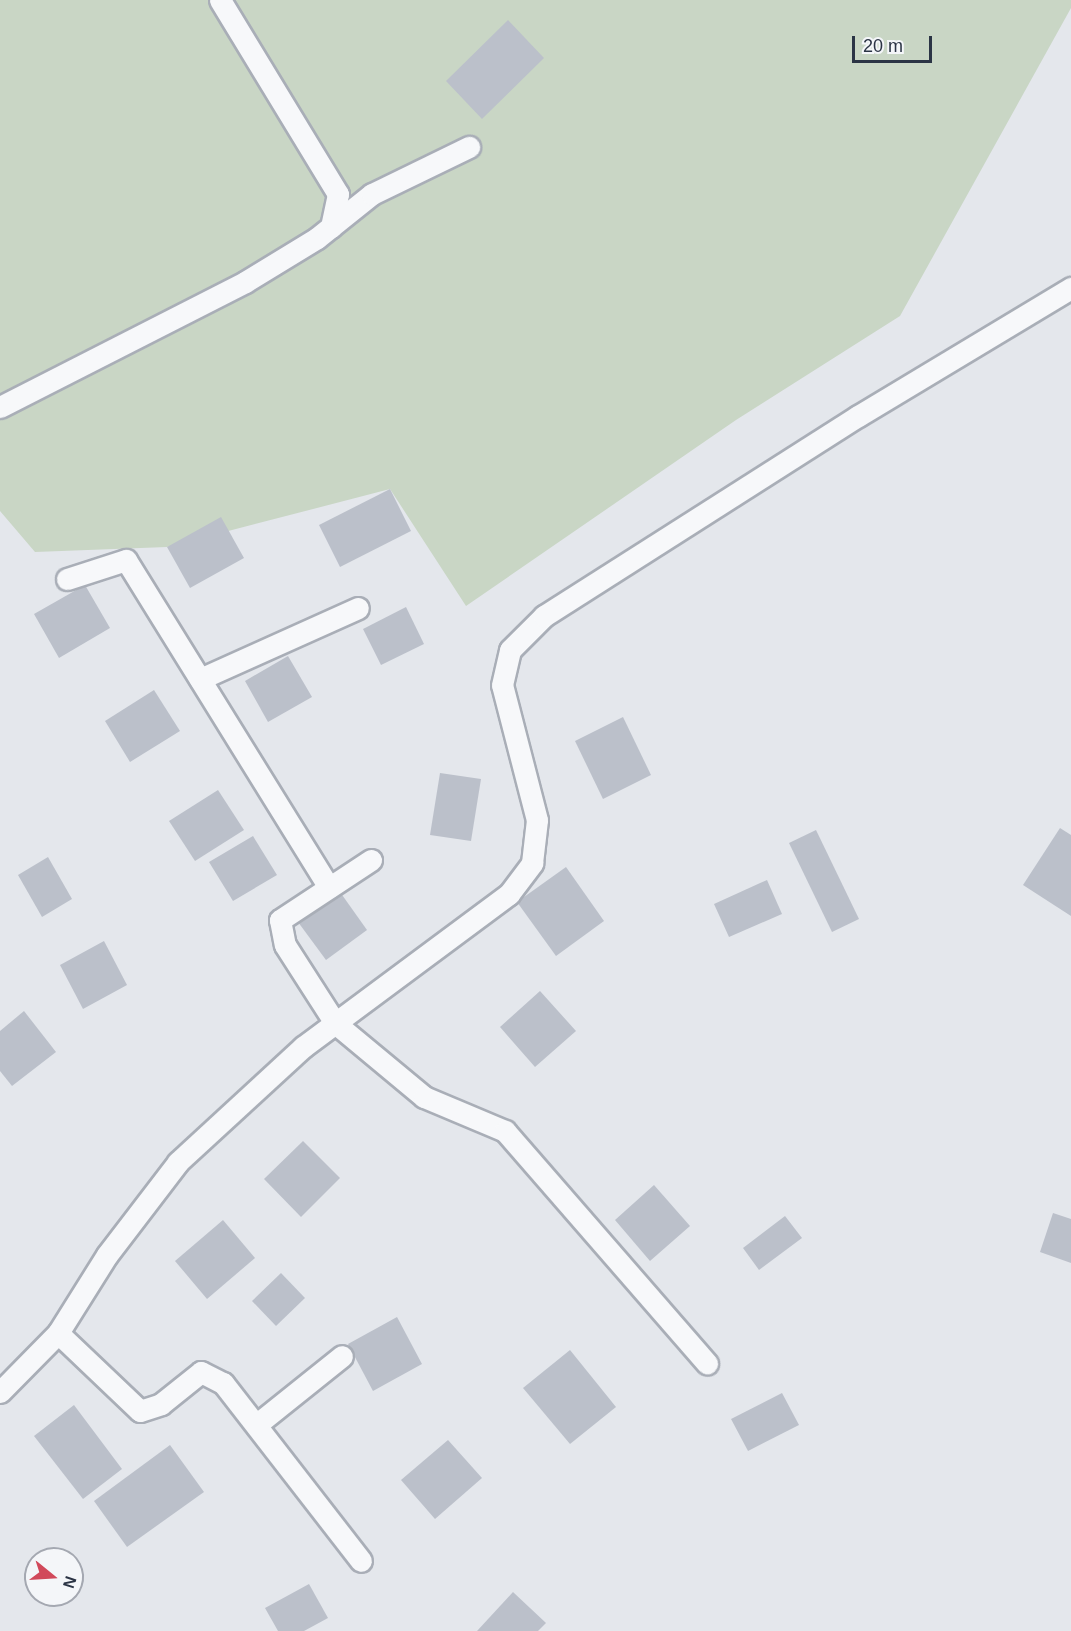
<!DOCTYPE html>
<style>
body{margin:0}
#map{position:relative;width:1071px;height:1631px;overflow:hidden;background:#e4e7ec;font-family:Arial,sans-serif}
div>[style]{position:absolute}
[style*='--x']{left:calc(var(--x)*1px);top:calc(var(--y)*1px);width:calc(var(--w)*1px);rotate:calc(var(--a)*1deg)}
.green>*{inset:0;background:#c9d6c5}
.building>*{inset:0;background:#bbc0ca}
.roads{filter:drop-shadow(2px 0 #a9aeb7) drop-shadow(-2px 0 #a9aeb7) drop-shadow(0 2px #a9aeb7) drop-shadow(0 -2px #a9aeb7)}
.street>*{height:21px;margin:-10.5px;padding:0 10.5px;transform-origin:10.5px;border-radius:10.5px;background:#f7f8fa}
span{translate:-50% -50%;white-space:nowrap;text-align:center;line-height:1.15;-webkit-text-stroke:4.5px #f4f6f9;paint-order:stroke}
.north{position:absolute;left:24px;top:1547px;width:60px;height:60px;box-sizing:border-box;background:#f4f6f9;border:2px solid #a4a8b1;border-radius:50%;rotate:108deg;font-size:16px;font-weight:700;line-height:24px;text-align:center;color:#2b3445}
.north::after{content:'';display:block;margin:auto;width:21px;height:27px;background:#d1495b;clip-path:polygon(50% 0,100% 100%,50% 72%,0 100%)}
.scale{position:absolute;left:852px;top:36px;width:80px;height:27px;box-sizing:border-box;border:3px solid #2b3445;border-top:0;padding-left:8px;font-size:18px;line-height:21px;white-space:nowrap;color:#2b3445;-webkit-text-stroke:4px #f4f6f9;paint-order:stroke}
</style>
<div id="map">
<div class="green">
<i style="clip-path:polygon(0 0,1071px 0,1071px 8px,900px 316px,736px 420px,466px 606px,390px 489px,167px 547px,35px 552px,0 511px)"></i>
</div>
<div class="building">
<i style="clip-path:polygon(508px 20px,544px 58px,482px 119px,446px 81px)"></i>
<i style="clip-path:polygon(390px 489px,411px 531px,340px 567px,319px 525px)"></i>
<i style="clip-path:polygon(221px 517px,244px 558px,190px 588px,167px 547px)"></i>
<i style="clip-path:polygon(85px 585px,110px 628px,59px 658px,34px 614px)"></i>
<i style="clip-path:polygon(406px 607px,424px 644px,381px 665px,363px 629px)"></i>
<i style="clip-path:polygon(288px 656px,312px 697px,268px 722px,245px 681px)"></i>
<i style="clip-path:polygon(154px 690px,180px 731px,130px 762px,105px 721px)"></i>
<i style="clip-path:polygon(623px 717px,651px 775px,603px 799px,575px 741px)"></i>
<i style="clip-path:polygon(440px 773px,481px 779px,471px 841px,430px 835px)"></i>
<i style="clip-path:polygon(218px 790px,244px 830px,195px 861px,169px 821px)"></i>
<i style="clip-path:polygon(1060px 828px,1071px 835px,1071px 916px,1023px 885px)"></i>
<i style="clip-path:polygon(816px 830px,859px 919px,832px 932px,789px 843px)"></i>
<i style="clip-path:polygon(253px 836px,277px 875px,233px 901px,209px 862px)"></i>
<i style="clip-path:polygon(48px 857px,72px 899px,42px 917px,18px 875px)"></i>
<i style="clip-path:polygon(566px 867px,604px 921px,556px 956px,517px 902px)"></i>
<i style="clip-path:polygon(767px 880px,782px 914px,729px 937px,714px 904px)"></i>
<i style="clip-path:polygon(340px 892px,367px 930px,326px 960px,298px 922px)"></i>
<i style="clip-path:polygon(104px 941px,127px 985px,83px 1009px,60px 965px)"></i>
<i style="clip-path:polygon(540px 991px,576px 1031px,535px 1067px,500px 1027px)"></i>
<i style="clip-path:polygon(24px 1011px,56px 1052px,12px 1086px,0 1071px,0 1031px)"></i>
<i style="clip-path:polygon(303px 1141px,340px 1178px,301px 1217px,264px 1179px)"></i>
<i style="clip-path:polygon(654px 1185px,690px 1226px,650px 1261px,615px 1220px)"></i>
<i style="clip-path:polygon(1053px 1213px,1071px 1219px,1071px 1263px,1040px 1252px)"></i>
<i style="clip-path:polygon(785px 1216px,802px 1238px,759px 1270px,743px 1248px)"></i>
<i style="clip-path:polygon(223px 1220px,255px 1258px,207px 1299px,175px 1261px)"></i>
<i style="clip-path:polygon(281px 1273px,305px 1298px,276px 1326px,252px 1301px)"></i>
<i style="clip-path:polygon(397px 1317px,422px 1364px,373px 1391px,348px 1344px)"></i>
<i style="clip-path:polygon(570px 1350px,616px 1407px,570px 1444px,523px 1388px)"></i>
<i style="clip-path:polygon(782px 1393px,799px 1425px,748px 1451px,731px 1419px)"></i>
<i style="clip-path:polygon(74px 1405px,122px 1469px,83px 1499px,34px 1436px)"></i>
<i style="clip-path:polygon(448px 1440px,482px 1478px,435px 1519px,401px 1480px)"></i>
<i style="clip-path:polygon(170px 1445px,204px 1492px,127px 1547px,94px 1501px)"></i>
<i style="clip-path:polygon(309px 1584px,328px 1618px,304px 1631px,278px 1631px,265px 1608px)"></i>
<i style="clip-path:polygon(513px 1592px,546px 1623px,538px 1631px,477px 1631px)"></i>
</div>
<div class="roads">
<div class="street">
<i style="--x:220;--y:0;--w:227;--a:58.7"></i>
<i style="--x:338;--y:194;--w:34;--a:102"></i>
<i style="--x:0;--y:407;--w:275;--a:-27"></i>
<i style="--x:245;--y:282;--w:84;--a:-31.4"></i>
<i style="--x:317;--y:238;--w:70;--a:-38.7"></i>
<i style="--x:372;--y:194;--w:108;--a:-25.9"></i>
<i style="--x:67;--y:579;--w:62;--a:-17.9"></i>
<i style="--x:126;--y:560;--w:385;--a:58.2"></i>
<i style="--x:200;--y:679;--w:173;--a:-24.2"></i>
<i style="--x:371;--y:860;--w:109;--a:146.6"></i>
<i style="--x:280;--y:920;--w:25;--a:79"></i>
<i style="--x:285;--y:945;--w:93;--a:57.3"></i>
<i style="--x:335;--y:1023;--w:116;--a:39.7"></i>
<i style="--x:424;--y:1097;--w:88;--a:22.8"></i>
<i style="--x:505;--y:1131;--w:308;--a:49"></i>
<i style="--x:58;--y:1333;--w:113;--a:43.6"></i>
<i style="--x:140;--y:1411;--w:22;--a:-18"></i>
<i style="--x:161;--y:1404;--w:51;--a:-38.7"></i>
<i style="--x:201;--y:1372;--w:25;--a:27"></i>
<i style="--x:223;--y:1383;--w:225;--a:52.2"></i>
<i style="--x:0;--y:1392;--w:83;--a:-45.5"></i>
<i style="--x:58;--y:1333;--w:92;--a:-57.9"></i>
<i style="--x:107;--y:1255;--w:117;--a:-52.6"></i>
<i style="--x:178;--y:1162;--w:170;--a:-42.6"></i>
<i style="--x:303;--y:1047;--w:257;--a:-36.6"></i>
<i style="--x:509;--y:894;--w:39;--a:-53"></i>
<i style="--x:532;--y:863;--w:43;--a:-83.4"></i>
<i style="--x:537;--y:820;--w:139;--a:-104.5"></i>
<i style="--x:502;--y:685;--w:36;--a:-77"></i>
<i style="--x:510;--y:650;--w:48;--a:-45"></i>
<i style="--x:544;--y:616;--w:372;--a:-32.5"></i>
<i style="--x:858;--y:416;--w:249;--a:-31"></i>
<i style="--x:256;--y:1425;--w:110;--a:-38.7"></i>
</div>
</div>
<div class="north">N</div>
<div class="scale">20 m</div>
</div>
